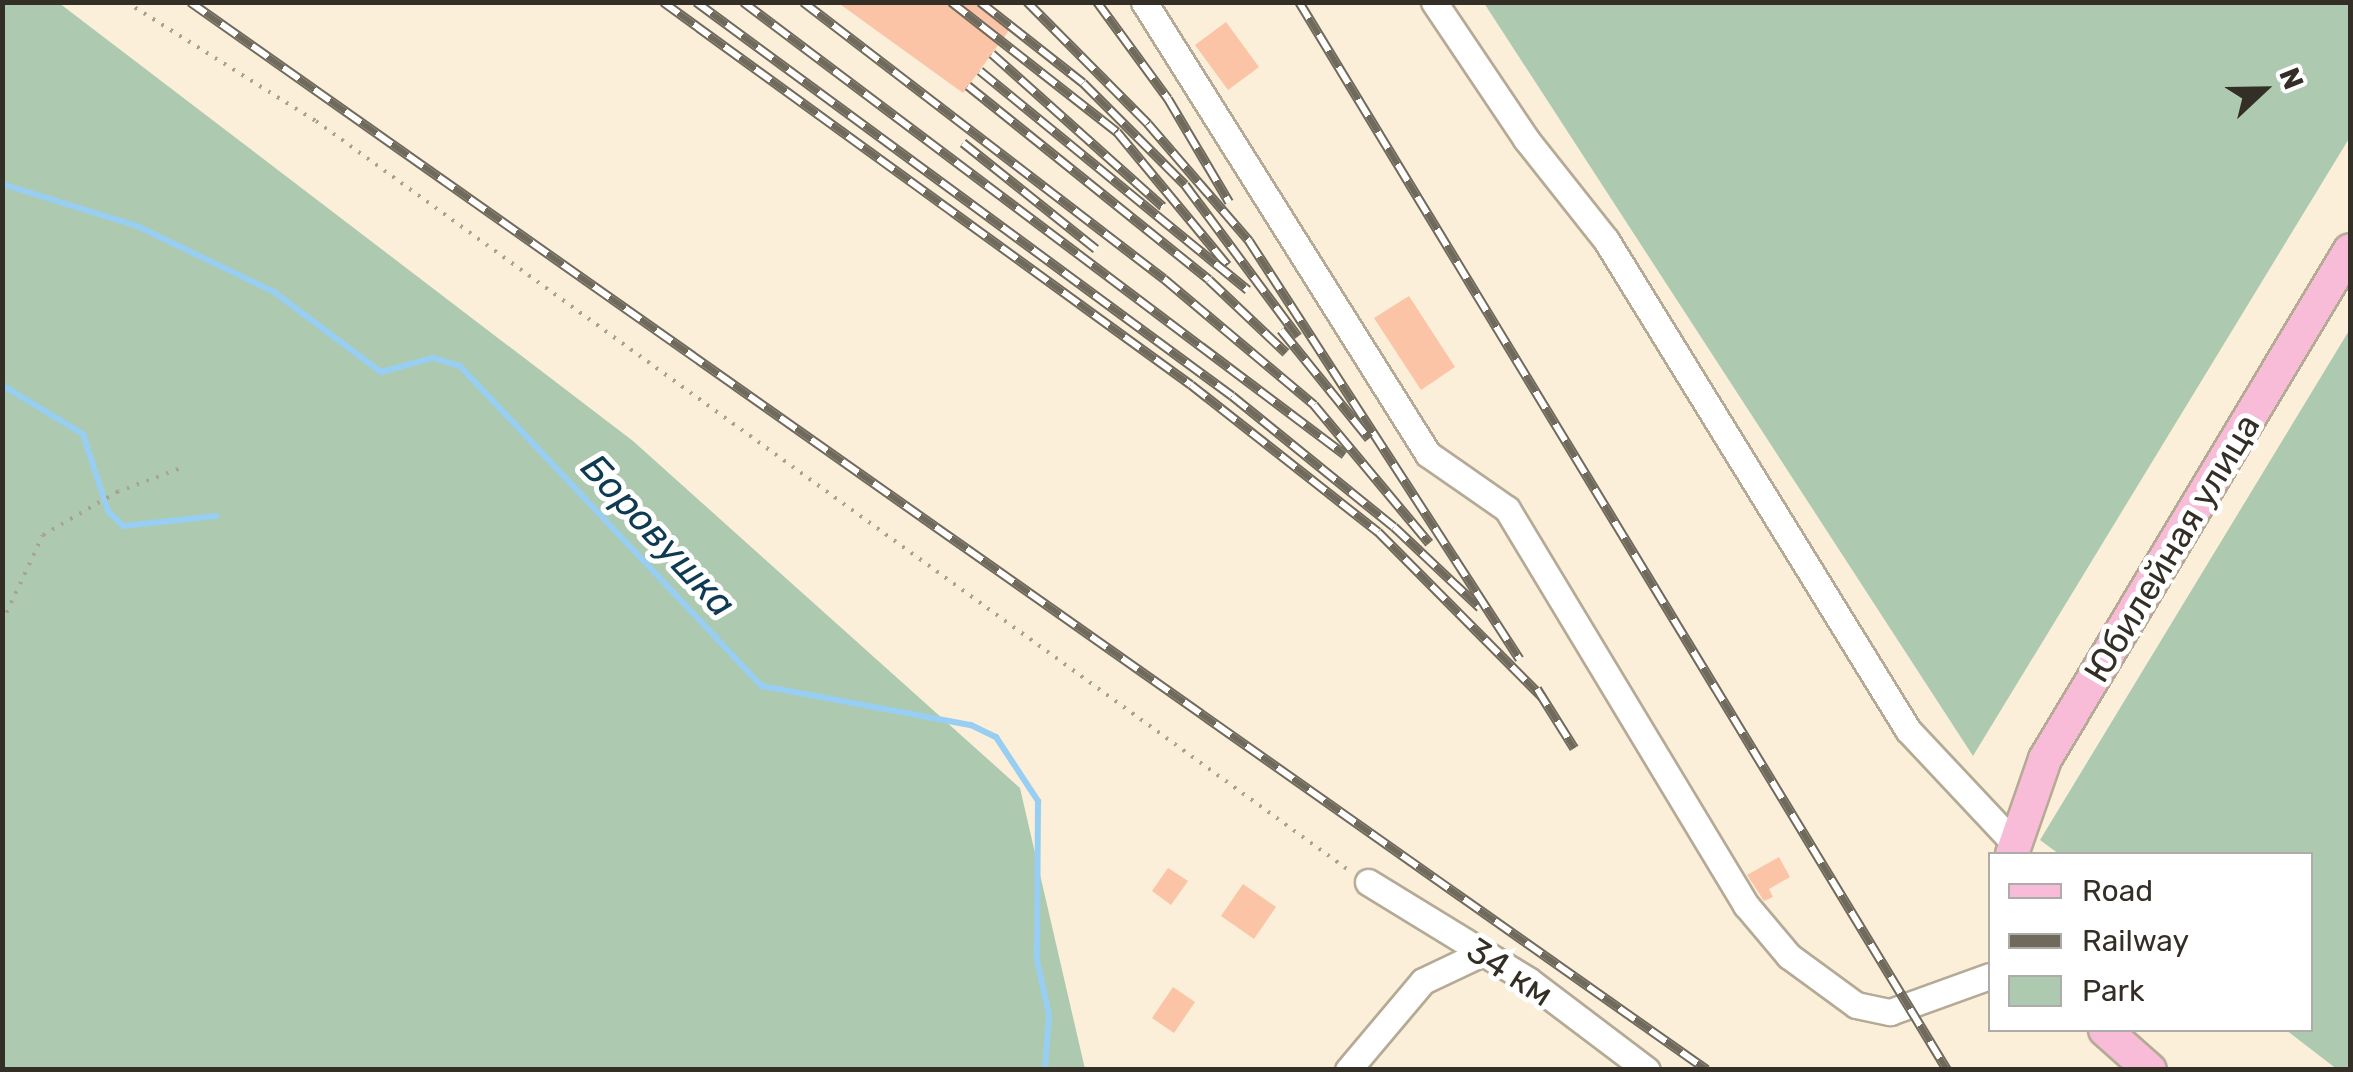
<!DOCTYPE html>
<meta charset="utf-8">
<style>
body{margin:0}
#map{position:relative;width:2353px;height:1072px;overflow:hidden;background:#fbefd9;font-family:Rubik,sans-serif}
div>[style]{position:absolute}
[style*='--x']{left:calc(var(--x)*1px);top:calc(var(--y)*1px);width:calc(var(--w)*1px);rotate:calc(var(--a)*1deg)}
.green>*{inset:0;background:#adcab0}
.stream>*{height:6px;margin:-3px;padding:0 3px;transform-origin:3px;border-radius:3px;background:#97cef2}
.building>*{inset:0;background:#fcc4a6}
.path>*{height:4px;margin-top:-2px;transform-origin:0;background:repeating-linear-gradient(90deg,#aaa291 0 2.5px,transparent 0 10.5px)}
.roads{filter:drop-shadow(2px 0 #b5aa96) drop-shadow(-2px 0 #b5aa96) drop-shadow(0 2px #b5aa96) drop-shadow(0 -2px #b5aa96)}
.minor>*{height:25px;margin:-12.5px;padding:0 12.5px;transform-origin:12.5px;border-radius:12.5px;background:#fff}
.major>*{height:32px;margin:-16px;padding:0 16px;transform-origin:16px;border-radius:16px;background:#f8bcd9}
.rail>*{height:10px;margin-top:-5px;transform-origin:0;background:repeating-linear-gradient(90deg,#fff 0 19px,#706a5d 0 38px);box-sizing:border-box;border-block:2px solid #706a5d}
span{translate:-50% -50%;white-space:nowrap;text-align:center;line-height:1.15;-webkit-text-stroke:10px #fff;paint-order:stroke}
.street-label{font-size:35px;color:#332f26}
.water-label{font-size:38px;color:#0e3a53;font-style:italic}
.frame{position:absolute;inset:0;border:5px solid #332f26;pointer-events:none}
.legend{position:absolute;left:1988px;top:852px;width:325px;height:180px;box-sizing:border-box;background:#fff;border:2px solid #adaca8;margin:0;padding:12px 18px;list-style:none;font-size:30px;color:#332f26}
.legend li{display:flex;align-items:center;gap:20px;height:50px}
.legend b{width:50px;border:2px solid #adaca8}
.north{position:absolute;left:2213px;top:40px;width:100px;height:100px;-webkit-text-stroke:8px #fff;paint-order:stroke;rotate:68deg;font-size:28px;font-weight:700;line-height:40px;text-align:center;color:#332f26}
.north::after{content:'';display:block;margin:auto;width:35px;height:45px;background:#332f26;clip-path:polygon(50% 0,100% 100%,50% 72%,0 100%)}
</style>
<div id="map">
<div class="green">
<i style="clip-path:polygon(2px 3px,59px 3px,633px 441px,1020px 788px,1085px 1069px,3px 1069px)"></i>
<i style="clip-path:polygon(1484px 3px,2350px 3px,2350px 137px,1973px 756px)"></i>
<i style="clip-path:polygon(2350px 329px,2350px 1069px,2338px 1070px,2286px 1030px,2310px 1030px,2310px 854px,2059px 854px,2040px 840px)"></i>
</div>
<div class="stream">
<i style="--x:2;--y:184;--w:141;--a:17.3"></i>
<i style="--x:137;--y:226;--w:152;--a:25.7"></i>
<i style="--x:274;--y:292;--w:134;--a:36.8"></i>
<i style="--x:381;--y:372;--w:54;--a:-15.1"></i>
<i style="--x:433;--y:358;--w:28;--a:17"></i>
<i style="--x:460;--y:366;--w:440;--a:46.7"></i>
<i style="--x:762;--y:686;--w:213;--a:10.6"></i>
<i style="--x:971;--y:725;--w:28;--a:26"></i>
<i style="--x:996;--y:737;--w:77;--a:56.7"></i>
<i style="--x:1038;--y:801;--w:159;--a:90.4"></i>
<i style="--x:1037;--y:960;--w:56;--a:77.7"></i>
<i style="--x:1049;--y:1015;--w:55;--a:94.2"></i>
<i style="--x:2;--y:385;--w:95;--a:31.2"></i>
<i style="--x:83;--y:434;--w:81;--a:72"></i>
<i style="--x:108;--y:511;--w:21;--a:45"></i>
<i style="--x:123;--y:526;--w:94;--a:-6.1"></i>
</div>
<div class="building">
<i style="clip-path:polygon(837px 2px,973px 2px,1010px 29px,963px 93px)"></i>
<i style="clip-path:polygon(1226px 22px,1259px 67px,1228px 90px,1195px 45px)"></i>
<i style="clip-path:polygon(1409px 296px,1455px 367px,1421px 390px,1374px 318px)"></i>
<i style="clip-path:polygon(1779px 857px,1790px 877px,1769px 889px,1773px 897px,1764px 901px,1747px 875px)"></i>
<i style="clip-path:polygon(1168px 868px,1188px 881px,1171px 905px,1152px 891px)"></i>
<i style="clip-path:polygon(1243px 884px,1276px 907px,1254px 939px,1221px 916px)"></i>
<i style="clip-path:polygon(1173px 987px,1195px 1002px,1174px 1033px,1152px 1018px)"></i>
</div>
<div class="path">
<i style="--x:126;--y:2;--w:224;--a:32.1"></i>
<i style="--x:316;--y:121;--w:1279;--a:35.96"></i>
<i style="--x:2;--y:622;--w:96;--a:-64.8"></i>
<i style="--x:43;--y:535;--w:86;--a:-30.2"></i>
<i style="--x:117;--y:492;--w:66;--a:-20.4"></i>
</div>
<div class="roads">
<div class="minor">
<i style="--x:1144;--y:2;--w:534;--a:57.86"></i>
<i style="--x:1428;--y:454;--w:96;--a:34.8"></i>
<i style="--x:1507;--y:509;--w:463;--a:58.9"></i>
<i style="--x:1746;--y:905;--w:67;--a:49.9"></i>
<i style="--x:1789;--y:956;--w:83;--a:36.2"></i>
<i style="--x:1856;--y:1005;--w:35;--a:12"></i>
<i style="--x:1890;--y:1012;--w:106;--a:-19.8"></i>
<i style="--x:1434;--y:2;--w:165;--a:56.1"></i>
<i style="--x:1526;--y:139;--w:129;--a:51.6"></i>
<i style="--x:1606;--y:240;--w:576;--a:58.35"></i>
<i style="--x:1908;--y:730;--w:155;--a:46.8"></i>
<i style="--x:1368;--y:882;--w:188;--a:31.5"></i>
<i style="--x:1528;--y:980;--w:149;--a:37.1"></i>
<i style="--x:1348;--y:1070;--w:116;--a:-49.9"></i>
<i style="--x:1423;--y:981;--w:65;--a:-25.4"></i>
</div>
<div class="major">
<i style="--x:2012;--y:854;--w:101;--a:-70.8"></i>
<i style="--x:2045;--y:759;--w:593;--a:-59.07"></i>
<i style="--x:2105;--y:1030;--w:60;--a:41.6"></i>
</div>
</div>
<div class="rail">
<i style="--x:190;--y:2;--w:1855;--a:35.15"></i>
<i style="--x:663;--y:2;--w:652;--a:35.96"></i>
<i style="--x:1191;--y:385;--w:238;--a:38.2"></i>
<i style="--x:1378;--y:532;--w:233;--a:45.2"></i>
<i style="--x:696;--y:2;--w:665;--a:36.32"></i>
<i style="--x:1232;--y:396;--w:208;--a:39"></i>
<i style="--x:1394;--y:527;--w:118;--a:43.3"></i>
<i style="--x:743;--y:2;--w:753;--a:36.96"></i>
<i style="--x:803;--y:2;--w:455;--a:37.5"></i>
<i style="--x:1164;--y:279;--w:196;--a:40"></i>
<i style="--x:1314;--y:405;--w:180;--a:50.2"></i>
<i style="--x:951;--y:2;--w:211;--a:38.1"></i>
<i style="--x:1117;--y:132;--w:173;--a:50.4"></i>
<i style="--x:980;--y:2;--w:131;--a:38.2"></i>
<i style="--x:1083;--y:83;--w:144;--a:45"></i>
<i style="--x:1185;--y:185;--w:189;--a:53.4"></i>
<i style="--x:1027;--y:2;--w:172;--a:45.2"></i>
<i style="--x:1148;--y:124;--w:155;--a:49.2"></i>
<i style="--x:1249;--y:241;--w:498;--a:57.1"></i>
<i style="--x:1097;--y:2;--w:120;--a:53.8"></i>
<i style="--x:1168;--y:99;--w:120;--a:59.4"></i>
<i style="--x:1299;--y:2;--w:1249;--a:58.75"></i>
<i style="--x:992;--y:54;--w:229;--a:41.8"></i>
<i style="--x:980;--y:71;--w:346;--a:39.3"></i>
<i style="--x:968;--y:86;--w:309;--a:38.8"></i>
<i style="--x:1209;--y:280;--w:106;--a:43.5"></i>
<i style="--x:963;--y:143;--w:170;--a:38.6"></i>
<i style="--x:1281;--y:330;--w:140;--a:51.1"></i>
<i style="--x:1537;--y:689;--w:70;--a:57.9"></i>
</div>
<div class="street-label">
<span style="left:2172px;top:548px;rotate:-59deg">Юбилейная улица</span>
<span style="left:1510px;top:972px;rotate:33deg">34 км</span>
</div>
<div class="water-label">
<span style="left:658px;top:536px;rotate:47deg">Боровушка</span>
</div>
<div class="frame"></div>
<ul class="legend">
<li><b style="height:12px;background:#f8bcd9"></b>Road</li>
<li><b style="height:12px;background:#706a5d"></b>Railway</li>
<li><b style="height:28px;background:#adcab0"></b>Park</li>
</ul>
<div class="north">N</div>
</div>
